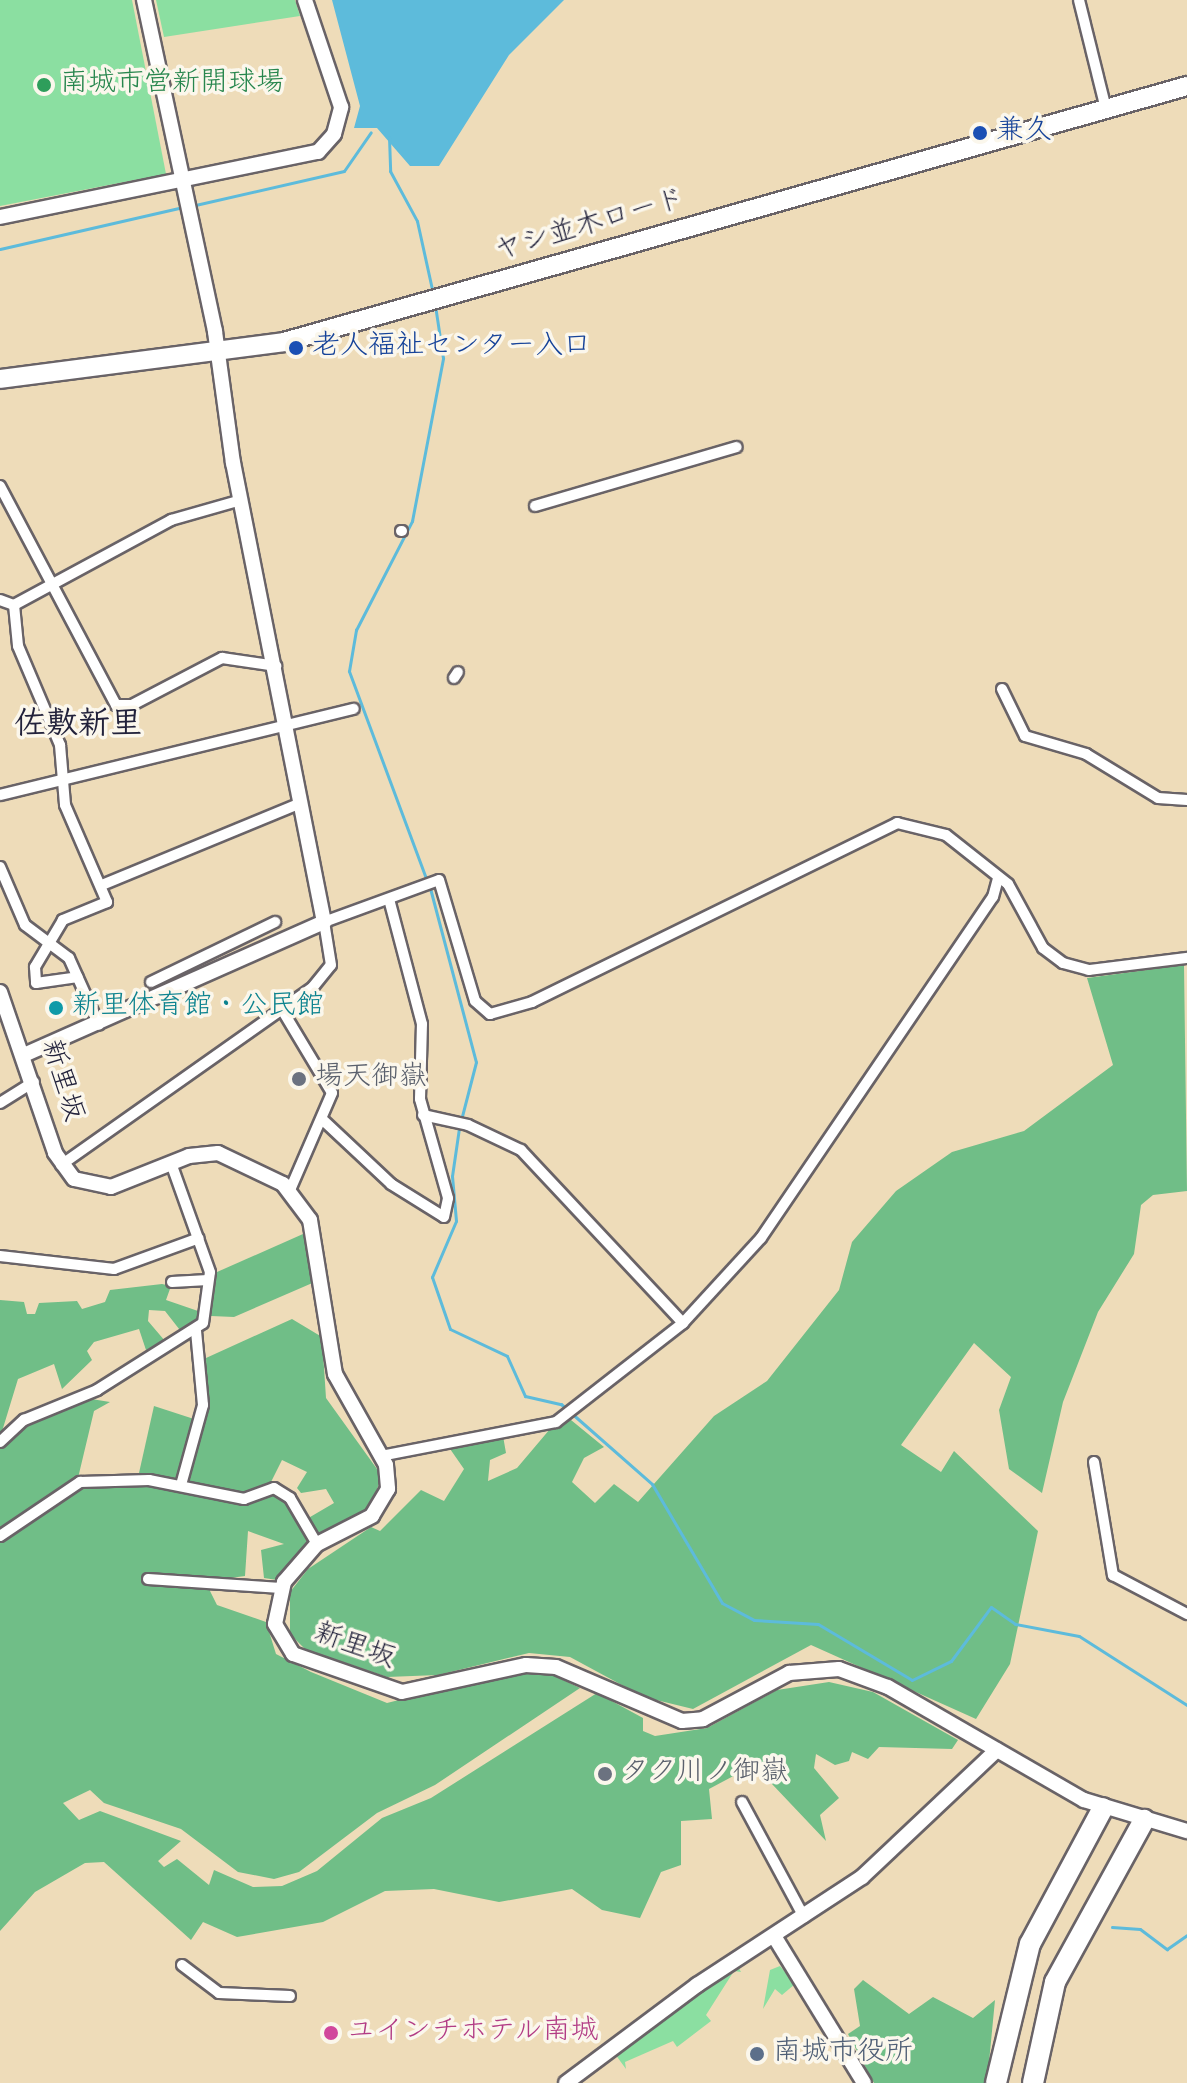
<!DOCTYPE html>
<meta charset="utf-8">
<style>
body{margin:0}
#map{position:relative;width:1187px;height:2083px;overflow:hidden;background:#eedcb9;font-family:Dekko,"Klee One",sans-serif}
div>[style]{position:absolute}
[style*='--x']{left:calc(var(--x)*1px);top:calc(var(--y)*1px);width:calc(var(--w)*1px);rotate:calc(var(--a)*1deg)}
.green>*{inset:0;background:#8bdfa1}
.forest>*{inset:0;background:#70be87}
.water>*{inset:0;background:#5dbbdb}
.stream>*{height:3px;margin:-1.5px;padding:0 1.5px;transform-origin:1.5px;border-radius:1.5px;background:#5dbbdb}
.roads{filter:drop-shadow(2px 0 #696367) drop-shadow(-2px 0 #696367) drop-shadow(0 2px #696367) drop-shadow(0 -2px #696367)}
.minor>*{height:10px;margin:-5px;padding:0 5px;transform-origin:5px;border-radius:5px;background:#fff}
.tertiary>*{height:14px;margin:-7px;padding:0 7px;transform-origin:7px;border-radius:7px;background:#fff}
.secondary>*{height:14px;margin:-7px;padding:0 7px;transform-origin:7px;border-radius:7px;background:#fff}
.trunk>*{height:18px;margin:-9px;padding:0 9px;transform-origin:9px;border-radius:9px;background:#fff}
.motorway>*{height:20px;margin:-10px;padding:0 10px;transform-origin:10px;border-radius:10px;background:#fff}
.dots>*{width:22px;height:22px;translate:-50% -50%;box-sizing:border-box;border:4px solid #fbf7ec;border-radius:50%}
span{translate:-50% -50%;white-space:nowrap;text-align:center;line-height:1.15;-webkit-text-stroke:7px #fbf7ec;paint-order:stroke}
.leisure-label{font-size:28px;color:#27864d}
.left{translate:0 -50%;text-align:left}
.transit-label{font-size:28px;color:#164399}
.street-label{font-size:28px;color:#22223b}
.culture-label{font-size:28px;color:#0d838f}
.worship-label{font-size:28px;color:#5b616d}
.hotel-label{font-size:28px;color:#b23c85}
.service-label{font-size:28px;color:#4e5e75}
.quarter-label{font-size:32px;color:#22223b;font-weight:700}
</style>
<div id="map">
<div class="green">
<i style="clip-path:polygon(0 0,132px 0,166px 174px,0 206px)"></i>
<i style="clip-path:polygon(156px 0,295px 0,300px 16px,164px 37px)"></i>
<i style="clip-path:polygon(736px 1963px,741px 1972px,734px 1971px,706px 2015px,711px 2021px,677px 2047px,673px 2041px,625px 2062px,626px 2069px,615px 2054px,623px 2046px)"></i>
<i style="clip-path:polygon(780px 1966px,795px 1984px,782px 1995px,775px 1989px,763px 2009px,770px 1970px)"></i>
</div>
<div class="forest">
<i style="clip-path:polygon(1184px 965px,1187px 1191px,1153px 1195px,1141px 1205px,1134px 1254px,1098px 1312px,1063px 1402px,1042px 1493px,1009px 1469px,999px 1410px,1011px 1377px,974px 1343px,901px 1445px,941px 1472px,954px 1451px,1038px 1531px,1010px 1664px,976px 1719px,811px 1645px,693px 1709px,644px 1697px,570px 1657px,529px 1653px,438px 1675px,387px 1677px,305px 1649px,290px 1634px,290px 1592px,308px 1569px,371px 1527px,380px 1531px,421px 1490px,444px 1501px,464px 1469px,448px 1446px,503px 1436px,506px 1453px,490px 1460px,488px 1481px,517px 1468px,550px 1429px,571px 1420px,604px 1447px,584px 1458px,572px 1482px,595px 1503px,614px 1484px,638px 1502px,714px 1416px,767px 1381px,839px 1290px,852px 1242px,896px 1191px,952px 1152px,1024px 1131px,1113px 1065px,1087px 978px)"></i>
<i style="clip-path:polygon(303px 1234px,317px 1281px,234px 1317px,211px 1316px,217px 1272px)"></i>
<i style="clip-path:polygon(162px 1284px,171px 1286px,166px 1300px,198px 1311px,200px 1320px,183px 1334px,165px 1311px,149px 1310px,148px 1321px,165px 1341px,146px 1350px,139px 1329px,94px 1342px,87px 1351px,92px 1360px,62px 1389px,54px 1364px,18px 1379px,0 1438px,0 1300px,24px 1302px,27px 1314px,35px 1314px,39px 1303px,77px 1301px,82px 1309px,105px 1302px,110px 1290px)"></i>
<i style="clip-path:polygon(292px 1319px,322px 1337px,326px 1398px,382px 1476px,369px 1510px,316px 1536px,305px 1520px,334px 1503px,326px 1489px,301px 1493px,297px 1488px,307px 1472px,282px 1460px,270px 1484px,245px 1495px,185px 1482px,207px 1405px,206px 1358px)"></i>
<i style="clip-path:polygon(85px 1398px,110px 1402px,94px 1411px,78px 1478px,0 1533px,0 1447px,53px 1408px)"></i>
<i style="clip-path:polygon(154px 1406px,197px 1420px,179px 1479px,139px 1473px)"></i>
<i style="clip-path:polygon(146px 1484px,245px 1503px,274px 1492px,287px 1501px,308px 1544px,277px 1580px,264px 1578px,261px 1550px,284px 1544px,248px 1531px,245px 1576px,216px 1580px,210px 1591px,217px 1605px,266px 1622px,276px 1654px,311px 1672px,387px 1703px,518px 1670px,544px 1671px,580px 1688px,435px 1785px,377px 1813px,299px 1872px,274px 1879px,238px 1872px,181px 1829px,104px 1803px,90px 1790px,63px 1803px,79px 1820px,100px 1811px,181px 1841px,158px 1861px,164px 1867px,177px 1859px,209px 1885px,214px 1870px,253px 1887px,282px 1886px,317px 1871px,382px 1818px,431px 1798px,597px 1693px,643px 1718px,643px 1731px,655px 1736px,707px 1728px,777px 1690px,829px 1682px,873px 1692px,958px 1740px,952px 1749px,879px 1747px,868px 1759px,852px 1752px,849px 1761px,835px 1765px,816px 1754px,814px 1768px,839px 1798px,820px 1815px,826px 1841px,754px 1765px,709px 1789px,712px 1819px,681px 1821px,681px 1865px,661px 1872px,640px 1918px,602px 1910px,572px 1889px,499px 1902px,434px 1889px,385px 1891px,323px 1922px,237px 1937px,203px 1922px,191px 1940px,104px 1862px,85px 1863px,35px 1892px,0 1931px,0 1540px,80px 1487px)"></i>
<i style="clip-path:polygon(863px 1980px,909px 2014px,933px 1997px,973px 2018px,995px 2000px,987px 2083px,874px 2083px,848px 2034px,860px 2026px,854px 1989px)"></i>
</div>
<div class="water">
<i style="clip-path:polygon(332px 0,564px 0,509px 55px,439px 166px,410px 166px,377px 128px,354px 128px,360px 106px)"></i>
</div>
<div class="stream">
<i style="--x:389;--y:137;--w:34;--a:88"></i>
<i style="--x:390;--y:171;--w:57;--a:61.6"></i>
<i style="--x:417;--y:221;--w:75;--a:77.6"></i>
<i style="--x:191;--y:206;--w:157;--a:-12.9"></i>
<i style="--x:344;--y:171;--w:47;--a:-55.3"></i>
<i style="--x:0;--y:249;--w:189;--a:-12.9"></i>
<i style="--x:427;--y:881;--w:224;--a:-110.4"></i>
<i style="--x:349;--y:671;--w:42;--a:-80.3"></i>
<i style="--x:356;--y:630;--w:123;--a:-62.8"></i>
<i style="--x:412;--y:521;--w:166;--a:-79.2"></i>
<i style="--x:443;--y:358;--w:54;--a:-98.6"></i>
<i style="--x:430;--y:888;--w:180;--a:75.2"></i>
<i style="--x:476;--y:1062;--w:60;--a:104.5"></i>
<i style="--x:459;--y:1128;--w:49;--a:98.3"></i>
<i style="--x:452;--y:1176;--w:45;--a:84.9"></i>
<i style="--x:456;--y:1221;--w:61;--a:113.2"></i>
<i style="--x:432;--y:1277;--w:55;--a:70.9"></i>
<i style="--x:450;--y:1329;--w:63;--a:25.3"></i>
<i style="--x:507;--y:1356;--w:44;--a:65.8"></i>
<i style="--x:525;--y:1396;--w:37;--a:13"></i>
<i style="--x:561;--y:1404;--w:121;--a:41.3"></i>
<i style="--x:652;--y:1484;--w:138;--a:59.5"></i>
<i style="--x:722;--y:1603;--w:36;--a:28"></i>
<i style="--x:754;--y:1620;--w:64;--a:3.6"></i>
<i style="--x:818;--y:1624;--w:109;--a:30.8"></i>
<i style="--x:912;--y:1680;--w:43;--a:-26"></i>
<i style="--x:951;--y:1661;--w:67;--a:-53.5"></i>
<i style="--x:991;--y:1607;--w:29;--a:35"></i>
<i style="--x:1015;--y:1624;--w:65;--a:10.6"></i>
<i style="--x:1079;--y:1636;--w:128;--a:32.6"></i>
<i style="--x:1112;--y:1927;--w:28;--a:4"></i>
<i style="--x:1140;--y:1929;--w:34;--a:37"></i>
<i style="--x:1167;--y:1949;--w:24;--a:-35"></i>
</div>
<div class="roads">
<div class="minor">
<i style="--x:1079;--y:0;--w:112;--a:76.1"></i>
<i style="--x:0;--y:486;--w:248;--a:62.1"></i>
<i style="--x:116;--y:705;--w:16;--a:0"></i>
<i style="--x:132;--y:705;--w:102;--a:-27.6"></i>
<i style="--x:222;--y:658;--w:55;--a:8.4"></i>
<i style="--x:535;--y:506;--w:210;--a:-16.3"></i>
<i style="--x:401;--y:531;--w:1;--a:0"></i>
<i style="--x:0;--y:600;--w:15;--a:20"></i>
<i style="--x:14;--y:605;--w:179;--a:-28.4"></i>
<i style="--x:171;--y:520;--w:73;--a:-15.9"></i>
<i style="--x:14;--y:605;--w:41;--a:84.4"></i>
<i style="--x:18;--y:646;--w:108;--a:67"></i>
<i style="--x:60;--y:745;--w:60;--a:85.2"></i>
<i style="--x:65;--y:805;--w:106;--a:66.6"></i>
<i style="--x:107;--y:902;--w:48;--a:157.8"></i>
<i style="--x:63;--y:920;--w:55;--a:120.8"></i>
<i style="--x:35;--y:967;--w:16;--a:86"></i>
<i style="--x:36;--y:983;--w:42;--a:-8.1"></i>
<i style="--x:454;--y:678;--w:7;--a:-56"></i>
<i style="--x:1002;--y:689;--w:52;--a:63.9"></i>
<i style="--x:1025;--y:736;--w:64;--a:16.4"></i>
<i style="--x:1086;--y:754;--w:84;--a:31.4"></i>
<i style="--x:1158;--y:798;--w:29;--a:4"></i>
<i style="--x:0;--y:795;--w:364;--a:-13.7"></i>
<i style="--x:0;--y:867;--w:63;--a:66.7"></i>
<i style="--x:25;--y:925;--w:55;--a:36.9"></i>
<i style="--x:69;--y:958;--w:73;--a:65.9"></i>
<i style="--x:102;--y:885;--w:215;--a:-22.4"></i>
<i style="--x:151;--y:982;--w:138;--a:-25.8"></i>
<i style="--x:284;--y:1013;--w:93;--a:59"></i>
<i style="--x:332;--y:1093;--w:106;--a:113.4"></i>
<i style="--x:0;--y:1103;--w:40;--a:-32"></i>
<i style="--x:423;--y:1115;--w:46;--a:12.5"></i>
<i style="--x:468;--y:1125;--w:59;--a:25.3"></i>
<i style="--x:521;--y:1150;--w:237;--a:46.9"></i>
<i style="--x:324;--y:1121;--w:92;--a:43.2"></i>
<i style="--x:391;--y:1184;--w:62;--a:31.9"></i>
<i style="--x:444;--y:1217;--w:19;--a:-78"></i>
<i style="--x:448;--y:1198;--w:103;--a:-105.8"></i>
<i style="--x:420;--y:1099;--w:75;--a:-88.5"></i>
<i style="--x:422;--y:1024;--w:129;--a:-104.8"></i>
<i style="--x:61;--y:1165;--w:309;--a:-35.2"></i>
<i style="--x:313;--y:987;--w:28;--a:-51"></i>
<i style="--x:331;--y:965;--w:44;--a:-99.2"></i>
<i style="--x:324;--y:922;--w:122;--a:-20.1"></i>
<i style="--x:439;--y:880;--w:126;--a:73.4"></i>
<i style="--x:475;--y:1001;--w:20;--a:41"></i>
<i style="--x:490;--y:1014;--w:44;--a:-15.9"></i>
<i style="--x:532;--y:1002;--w:407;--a:-26.1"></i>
<i style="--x:897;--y:823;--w:50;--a:13.8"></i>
<i style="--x:946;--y:835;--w:79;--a:38.3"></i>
<i style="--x:1008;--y:884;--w:73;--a:61.3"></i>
<i style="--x:1043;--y:948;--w:25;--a:37"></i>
<i style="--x:1063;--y:963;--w:27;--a:15"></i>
<i style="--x:1089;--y:970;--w:99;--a:-7"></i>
<i style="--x:0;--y:1256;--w:115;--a:6.5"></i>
<i style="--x:114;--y:1269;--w:90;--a:-20"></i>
<i style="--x:172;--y:1282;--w:36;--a:-3"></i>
<i style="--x:0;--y:1442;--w:33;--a:-43"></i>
<i style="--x:24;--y:1420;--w:79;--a:-22.3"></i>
<i style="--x:97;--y:1390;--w:125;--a:-32.3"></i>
<i style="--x:203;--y:1323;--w:51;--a:-82.2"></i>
<i style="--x:210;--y:1272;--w:116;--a:-109.7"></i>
<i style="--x:381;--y:1456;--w:178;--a:-11"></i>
<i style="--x:556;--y:1422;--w:161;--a:-37.9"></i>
<i style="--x:683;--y:1323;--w:115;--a:-47.5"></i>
<i style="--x:761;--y:1238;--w:412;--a:-55.8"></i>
<i style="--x:993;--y:897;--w:20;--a:-75"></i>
<i style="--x:1094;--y:1462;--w:115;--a:80.5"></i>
<i style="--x:1113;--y:1575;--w:84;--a:27.8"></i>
<i style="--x:181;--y:1485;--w:83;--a:-74.6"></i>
<i style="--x:203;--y:1405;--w:74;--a:-95.4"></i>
<i style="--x:0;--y:1536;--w:97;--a:-34"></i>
<i style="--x:80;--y:1482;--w:69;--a:-1.7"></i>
<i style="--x:149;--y:1480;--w:97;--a:11.3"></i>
<i style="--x:244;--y:1499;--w:32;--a:-20"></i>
<i style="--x:274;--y:1488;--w:19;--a:32"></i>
<i style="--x:290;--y:1498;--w:53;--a:59.6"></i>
<i style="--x:148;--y:1579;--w:133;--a:3.9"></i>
<i style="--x:742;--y:1802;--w:131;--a:61.7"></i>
<i style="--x:182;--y:1965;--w:46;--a:37.1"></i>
<i style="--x:219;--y:1993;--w:71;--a:2.4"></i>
</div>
<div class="tertiary">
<i style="--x:0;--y:217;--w:325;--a:-11.6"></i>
<i style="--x:318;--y:152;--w:24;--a:-48"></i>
<i style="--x:334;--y:134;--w:28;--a:-75"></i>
<i style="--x:341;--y:107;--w:113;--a:-108.6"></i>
<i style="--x:26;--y:1054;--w:326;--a:-23.9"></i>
<i style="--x:324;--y:922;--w:468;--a:-101.2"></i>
<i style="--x:233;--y:463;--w:133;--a:-97.8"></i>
<i style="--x:215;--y:331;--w:339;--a:-102.1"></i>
<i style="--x:774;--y:1936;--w:172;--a:58.5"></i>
<i style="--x:566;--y:2083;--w:164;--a:-36.8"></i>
<i style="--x:697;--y:1985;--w:197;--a:-33.2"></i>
<i style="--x:862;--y:1877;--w:185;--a:-43.3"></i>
</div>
<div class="secondary">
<i style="--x:0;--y:992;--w:170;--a:71.1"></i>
<i style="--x:55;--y:1153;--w:32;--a:54"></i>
<i style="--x:74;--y:1179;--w:38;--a:12"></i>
<i style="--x:111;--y:1187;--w:84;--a:-21.7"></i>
<i style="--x:189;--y:1156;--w:29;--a:-6"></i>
<i style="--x:218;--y:1153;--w:72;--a:25.5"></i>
<i style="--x:283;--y:1184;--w:45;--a:53.1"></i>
<i style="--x:310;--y:1220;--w:156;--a:80.8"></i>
<i style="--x:335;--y:1374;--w:104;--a:60.7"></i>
<i style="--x:386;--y:1465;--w:24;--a:85"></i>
<i style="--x:388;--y:1489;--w:31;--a:121"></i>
<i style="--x:372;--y:1516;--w:62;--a:153"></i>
<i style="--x:317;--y:1544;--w:50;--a:131"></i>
<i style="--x:284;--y:1582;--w:43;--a:102.1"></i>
<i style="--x:275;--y:1624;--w:35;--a:59"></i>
<i style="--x:293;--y:1654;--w:115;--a:19.2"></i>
<i style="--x:402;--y:1692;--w:127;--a:-12.3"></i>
<i style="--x:526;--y:1665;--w:30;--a:4"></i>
<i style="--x:556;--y:1667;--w:137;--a:23.2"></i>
<i style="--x:682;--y:1721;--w:21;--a:-5"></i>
<i style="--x:703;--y:1719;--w:98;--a:-28.1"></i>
<i style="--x:789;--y:1673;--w:50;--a:-4.6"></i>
<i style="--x:839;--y:1669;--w:52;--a:20.2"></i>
<i style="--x:888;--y:1687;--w:226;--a:30"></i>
<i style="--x:1084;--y:1800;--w:108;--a:16.8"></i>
</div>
<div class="trunk">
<i style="--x:0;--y:379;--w:286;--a:-7.4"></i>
<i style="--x:284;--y:342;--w:939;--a:-15.83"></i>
</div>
<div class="motorway">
<i style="--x:996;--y:2083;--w:143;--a:-76.3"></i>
<i style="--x:1030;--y:1944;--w:154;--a:-61.8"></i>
<i style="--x:1033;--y:2083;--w:103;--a:-77.7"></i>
<i style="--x:1055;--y:1982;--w:185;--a:-61.2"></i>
</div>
</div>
<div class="dots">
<i style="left:44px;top:85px;background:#2e9e5b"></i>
<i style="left:980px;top:133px;background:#1a4fb4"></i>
<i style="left:296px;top:348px;background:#1a4fb4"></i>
<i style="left:56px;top:1008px;background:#0f9aa8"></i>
<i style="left:299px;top:1079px;background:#6b7280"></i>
<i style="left:605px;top:1774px;background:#6b7280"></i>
<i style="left:331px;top:2033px;background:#d1479c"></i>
<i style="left:757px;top:2054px;background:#5c6f8a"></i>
</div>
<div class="leisure-label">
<span class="left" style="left:60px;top:85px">南城市営新開球場</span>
</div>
<div class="transit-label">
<span class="left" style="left:996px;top:133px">兼久</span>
<span class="left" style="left:312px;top:348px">老人福祉センター入口</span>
</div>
<div class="street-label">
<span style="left:590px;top:227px;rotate:-16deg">ヤシ並木ロード</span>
<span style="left:60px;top:1081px;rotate:73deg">新里坂</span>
<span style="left:354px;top:1648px;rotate:20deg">新里坂</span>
</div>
<div class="culture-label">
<span class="left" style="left:72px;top:1008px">新里体育館・公民館</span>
</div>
<div class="worship-label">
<span class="left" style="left:315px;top:1079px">場天御嶽</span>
<span class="left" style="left:621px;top:1774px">タク川ノ御嶽</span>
</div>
<div class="hotel-label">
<span class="left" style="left:347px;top:2033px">ユインチホテル南城</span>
</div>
<div class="service-label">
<span class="left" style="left:773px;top:2054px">南城市役所</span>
</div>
<div class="quarter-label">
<span style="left:78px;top:727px">佐敷新里</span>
</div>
</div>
